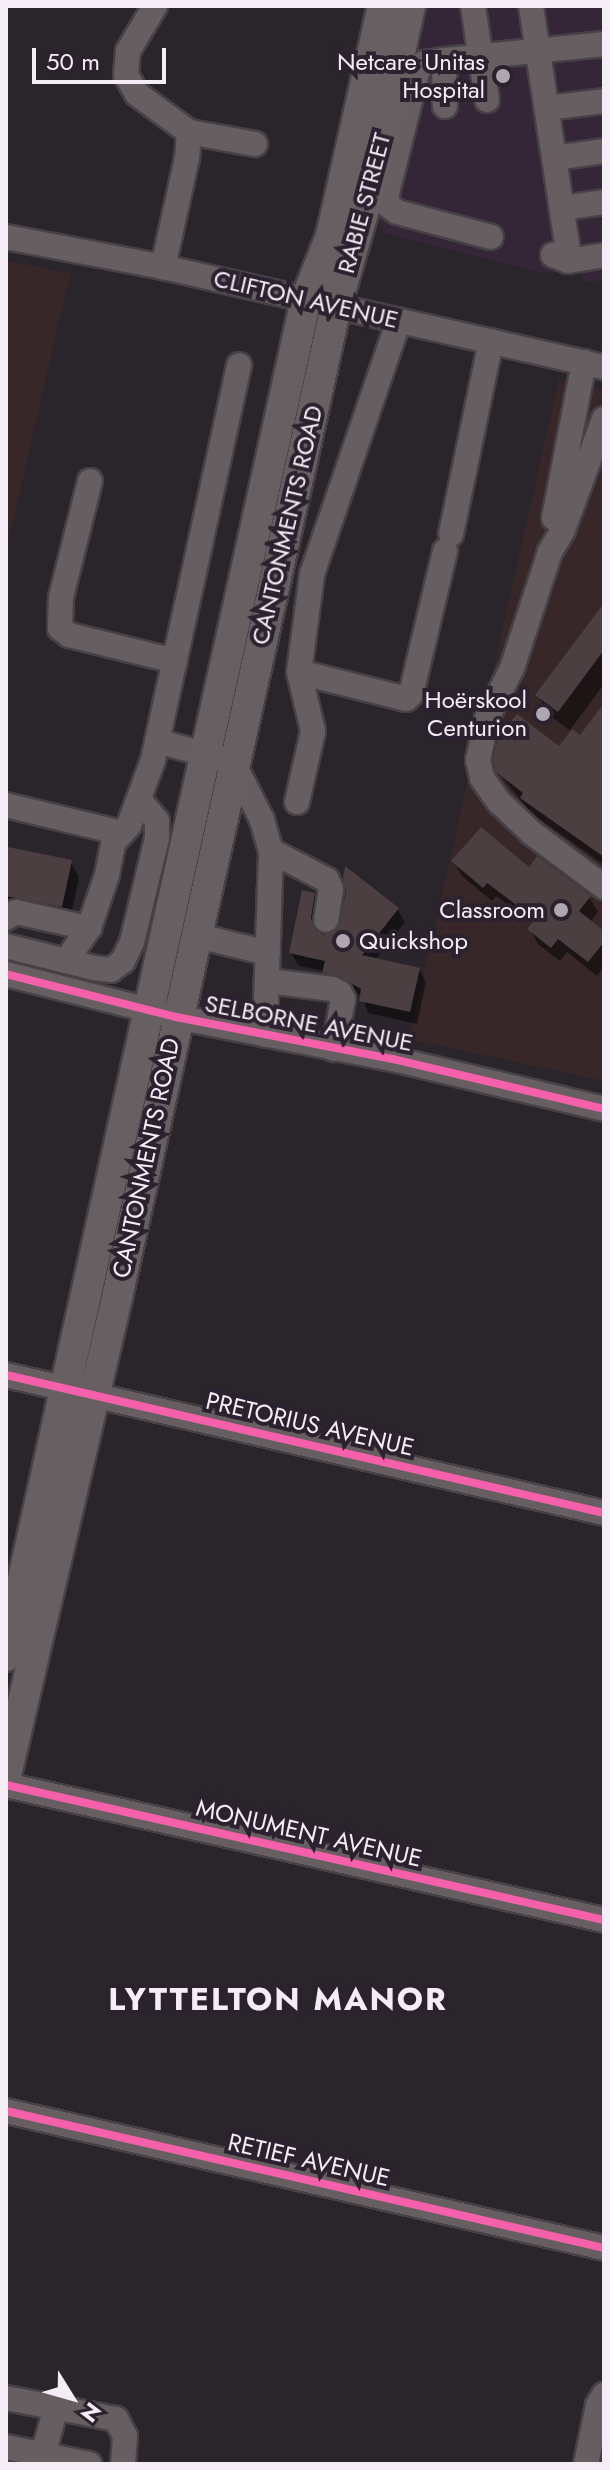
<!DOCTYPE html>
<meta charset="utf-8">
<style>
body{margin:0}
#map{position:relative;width:610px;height:2470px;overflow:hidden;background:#2a242b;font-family:Jost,sans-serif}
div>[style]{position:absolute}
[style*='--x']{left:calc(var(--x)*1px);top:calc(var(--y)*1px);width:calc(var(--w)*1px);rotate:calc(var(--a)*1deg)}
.built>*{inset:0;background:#342636}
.education>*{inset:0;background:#382729}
.shadow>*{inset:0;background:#0007}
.building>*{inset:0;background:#4b3f42}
.roads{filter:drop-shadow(2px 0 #464147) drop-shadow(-2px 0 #464147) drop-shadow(0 2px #464147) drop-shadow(0 -2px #464147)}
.minor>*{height:24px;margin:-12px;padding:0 12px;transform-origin:12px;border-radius:12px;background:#665e61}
.major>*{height:30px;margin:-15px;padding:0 15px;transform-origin:15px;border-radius:15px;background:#685f62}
.cycleway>*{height:8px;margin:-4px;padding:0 4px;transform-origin:4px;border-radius:4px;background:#f560ab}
.dots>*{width:22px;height:22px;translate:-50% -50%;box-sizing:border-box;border:4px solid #2c212e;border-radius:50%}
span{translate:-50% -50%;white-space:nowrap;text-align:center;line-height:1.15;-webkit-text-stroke:8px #2c212e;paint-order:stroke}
.poi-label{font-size:24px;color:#f5edf6}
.right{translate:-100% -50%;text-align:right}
.left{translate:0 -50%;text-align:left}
.street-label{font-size:24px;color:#f5edf6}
.district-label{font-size:32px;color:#f5edf6;font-weight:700;letter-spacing:2px}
.frame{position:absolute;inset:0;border:8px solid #f5edf6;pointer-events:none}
.north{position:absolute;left:32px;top:2358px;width:80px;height:80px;-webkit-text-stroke:6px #2c212e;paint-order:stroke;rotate:127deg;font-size:22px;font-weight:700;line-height:32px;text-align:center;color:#f5edf6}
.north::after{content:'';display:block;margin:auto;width:28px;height:36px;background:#f5edf6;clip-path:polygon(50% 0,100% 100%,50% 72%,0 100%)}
.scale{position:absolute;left:32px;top:48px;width:134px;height:36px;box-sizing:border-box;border:4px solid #f5edf6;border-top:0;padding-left:10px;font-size:24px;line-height:28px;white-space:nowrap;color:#f5edf6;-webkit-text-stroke:6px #2c212e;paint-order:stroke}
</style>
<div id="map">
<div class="built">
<i style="clip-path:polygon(419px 6px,604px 6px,604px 280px,583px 283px,581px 269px,541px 273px,384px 234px,373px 216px)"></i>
</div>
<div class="education">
<i style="clip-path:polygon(6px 260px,70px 274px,6px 552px)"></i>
<i style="clip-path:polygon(559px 379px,604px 389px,604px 1081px,409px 1039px)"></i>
</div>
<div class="shadow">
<i style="clip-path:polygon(604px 606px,604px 684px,570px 730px,580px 738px,604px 707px,604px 865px,531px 813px,498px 772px,559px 749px,572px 732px,549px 715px,538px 695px)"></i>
<i style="clip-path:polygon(10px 850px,70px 862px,79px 877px,70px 921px,6px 921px,6px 867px)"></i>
<i style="clip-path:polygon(454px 862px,529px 870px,589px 897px,598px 912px,590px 922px,604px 934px,604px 967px,597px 976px,567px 952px,560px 961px,538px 944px,530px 929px,534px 924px,496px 896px,492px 901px,462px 876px)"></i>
<i style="clip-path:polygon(314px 895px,321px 907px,317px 933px,324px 937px,397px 909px,405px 922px,375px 960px,419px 969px,426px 982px,417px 1024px,368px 1013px,362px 996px,348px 988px,331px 985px,324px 971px,299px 966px,291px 953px)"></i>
</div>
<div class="building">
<i style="clip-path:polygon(604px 603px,604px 650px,558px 712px,535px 695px)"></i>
<i style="clip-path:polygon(604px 703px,604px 857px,520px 798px,523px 793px,496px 772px,493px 760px,498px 738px,517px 714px,559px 746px,572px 729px,580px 735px)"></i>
<i style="clip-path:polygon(481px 827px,529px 867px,537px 856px,591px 896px,579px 911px,604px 931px,604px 942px,588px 962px,558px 939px,551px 948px,527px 929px,535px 919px,487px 883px,483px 888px,451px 861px)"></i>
<i style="clip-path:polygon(8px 847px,72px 860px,62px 907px,6px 896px)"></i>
<i style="clip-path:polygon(345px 866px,399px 908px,362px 955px,420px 968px,410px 1012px,359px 1001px,361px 989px,339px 976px,322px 973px,325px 961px,289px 953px,302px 890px,315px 893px,311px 918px,316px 931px,324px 935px,338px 929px,346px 891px,343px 878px)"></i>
</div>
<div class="roads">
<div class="minor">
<i style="--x:155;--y:6;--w:52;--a:121"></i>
<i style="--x:128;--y:51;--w:24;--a:95"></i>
<i style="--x:126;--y:75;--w:22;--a:60"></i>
<i style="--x:137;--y:94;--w:64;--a:36.2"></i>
<i style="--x:189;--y:132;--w:26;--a:94"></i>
<i style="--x:187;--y:158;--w:112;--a:102.4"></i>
<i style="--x:473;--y:6;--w:95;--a:81.5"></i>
<i style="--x:531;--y:6;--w:249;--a:81.4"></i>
<i style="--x:568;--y:252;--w:15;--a:169"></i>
<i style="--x:553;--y:255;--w:16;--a:22"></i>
<i style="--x:568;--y:261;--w:36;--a:-9"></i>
<i style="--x:444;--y:60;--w:20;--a:171"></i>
<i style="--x:424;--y:63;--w:8;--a:135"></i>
<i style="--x:418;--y:69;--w:132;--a:104"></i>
<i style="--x:386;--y:197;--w:8;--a:76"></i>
<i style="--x:388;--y:205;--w:11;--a:38"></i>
<i style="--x:397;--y:212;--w:97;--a:14.9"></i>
<i style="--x:445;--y:106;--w:46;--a:-91.2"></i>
<i style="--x:444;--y:60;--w:161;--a:-5.7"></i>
<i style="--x:547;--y:108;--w:57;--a:-7"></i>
<i style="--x:189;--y:132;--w:67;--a:10.3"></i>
<i style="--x:554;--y:158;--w:50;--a:-8"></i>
<i style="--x:562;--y:208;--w:42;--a:-8.1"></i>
<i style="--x:6;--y:237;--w:160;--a:10.8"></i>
<i style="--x:163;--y:267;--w:452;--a:12.8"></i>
<i style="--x:604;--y:419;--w:118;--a:110.3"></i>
<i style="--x:563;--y:530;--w:26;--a:121"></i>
<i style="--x:550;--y:552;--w:122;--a:108.1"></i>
<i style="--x:512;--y:668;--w:56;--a:116.6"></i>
<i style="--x:487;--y:718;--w:43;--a:102.1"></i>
<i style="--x:478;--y:760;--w:18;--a:77"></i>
<i style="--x:482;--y:778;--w:29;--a:55"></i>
<i style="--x:499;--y:802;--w:45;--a:43.2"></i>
<i style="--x:532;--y:833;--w:90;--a:36.9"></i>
<i style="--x:90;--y:481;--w:120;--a:104"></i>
<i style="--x:61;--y:597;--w:31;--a:92"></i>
<i style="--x:60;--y:628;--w:11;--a:38"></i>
<i style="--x:69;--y:635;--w:109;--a:13.8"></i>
<i style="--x:554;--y:518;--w:159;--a:-79.1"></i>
<i style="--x:451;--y:534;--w:197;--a:-78.3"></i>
<i style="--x:299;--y:672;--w:110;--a:14.2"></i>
<i style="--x:406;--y:699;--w:7;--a:-45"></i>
<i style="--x:411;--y:694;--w:147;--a:-76.6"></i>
<i style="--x:157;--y:741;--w:79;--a:15.4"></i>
<i style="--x:233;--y:762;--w:65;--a:63.4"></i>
<i style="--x:262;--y:820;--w:32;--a:74"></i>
<i style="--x:271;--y:851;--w:184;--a:91.9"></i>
<i style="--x:297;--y:802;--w:73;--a:-77.3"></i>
<i style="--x:313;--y:731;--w:61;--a:-103.3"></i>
<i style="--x:299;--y:672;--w:99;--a:-82.4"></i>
<i style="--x:312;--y:574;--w:268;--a:-71.1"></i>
<i style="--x:6;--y:805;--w:119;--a:13.6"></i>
<i style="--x:271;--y:851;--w:63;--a:27.4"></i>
<i style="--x:327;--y:880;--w:10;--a:66"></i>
<i style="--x:331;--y:889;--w:31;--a:99"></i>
<i style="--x:6;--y:918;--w:12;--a:-31"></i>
<i style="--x:16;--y:912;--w:75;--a:12.4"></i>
<i style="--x:194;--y:935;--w:76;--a:13.7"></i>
<i style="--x:6;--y:946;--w:91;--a:14"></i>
<i style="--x:94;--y:968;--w:17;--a:7"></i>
<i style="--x:111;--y:970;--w:15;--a:-37"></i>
<i style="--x:123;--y:961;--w:21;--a:-65"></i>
<i style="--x:132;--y:942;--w:107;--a:-76.5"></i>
<i style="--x:157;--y:838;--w:17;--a:-90"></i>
<i style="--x:157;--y:821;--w:26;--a:-130"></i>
<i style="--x:66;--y:961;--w:40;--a:-55.1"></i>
<i style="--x:89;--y:928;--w:56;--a:-71.2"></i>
<i style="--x:107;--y:875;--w:33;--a:-79"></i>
<i style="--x:113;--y:843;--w:24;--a:-48"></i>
<i style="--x:129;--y:825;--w:69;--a:-69.7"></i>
<i style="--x:153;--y:760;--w:404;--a:-77.7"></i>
<i style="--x:6;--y:974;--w:175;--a:14.2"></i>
<i style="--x:176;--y:1017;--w:221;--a:11"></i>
<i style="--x:393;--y:1059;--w:217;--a:13.3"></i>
<i style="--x:269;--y:981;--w:64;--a:7.2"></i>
<i style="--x:332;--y:989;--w:9;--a:27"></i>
<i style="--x:340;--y:993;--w:7;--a:63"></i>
<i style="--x:343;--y:999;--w:51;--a:100.2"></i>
<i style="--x:6;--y:1375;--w:614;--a:12.99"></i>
<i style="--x:6;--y:1785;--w:613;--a:12.72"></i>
<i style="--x:6;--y:2111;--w:613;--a:12.9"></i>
<i style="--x:6;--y:2398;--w:112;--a:10.8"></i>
<i style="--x:116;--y:2419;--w:19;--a:62"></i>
<i style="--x:125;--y:2436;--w:28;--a:94"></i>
<i style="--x:6;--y:2447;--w:85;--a:11.6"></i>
<i style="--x:43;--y:2455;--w:50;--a:-74.8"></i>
<i style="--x:586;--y:2464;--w:60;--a:-78.5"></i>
<i style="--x:598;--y:2405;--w:12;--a:-59"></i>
</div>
<div class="major">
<i style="--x:6;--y:1656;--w:1390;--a:-77.53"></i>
<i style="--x:306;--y:299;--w:68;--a:-68.4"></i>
<i style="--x:331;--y:236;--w:236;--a:-77.3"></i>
<i style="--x:6;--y:1775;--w:495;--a:-76.9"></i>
<i style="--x:118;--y:1293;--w:1011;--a:-77.54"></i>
<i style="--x:336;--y:306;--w:129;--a:-73.8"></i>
<i style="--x:372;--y:182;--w:180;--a:-77.8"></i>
</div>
</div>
<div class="cycleway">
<i style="--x:6;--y:974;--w:175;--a:14.2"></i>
<i style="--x:176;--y:1017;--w:221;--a:11"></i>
<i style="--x:393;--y:1059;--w:217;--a:13.3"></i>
<i style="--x:6;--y:1375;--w:614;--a:12.99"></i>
<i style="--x:6;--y:1785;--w:613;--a:12.72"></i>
<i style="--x:6;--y:2111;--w:613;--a:12.9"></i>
</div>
<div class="dots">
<i style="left:503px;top:76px;background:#aea7af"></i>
<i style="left:543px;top:714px;background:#aea7af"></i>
<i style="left:561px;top:910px;background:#aea7af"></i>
<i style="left:343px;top:941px;background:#aea7af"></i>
</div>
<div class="poi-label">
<span class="right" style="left:485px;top:76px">Netcare Unitas<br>Hospital</span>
<span class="right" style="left:527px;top:714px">Hoërskool<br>Centurion</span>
<span class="right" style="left:545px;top:910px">Classroom</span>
<span class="left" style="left:359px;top:941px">Quickshop</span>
</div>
<div class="street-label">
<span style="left:364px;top:203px;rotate:-75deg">RABIE STREET</span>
<span style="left:306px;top:299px;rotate:13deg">CLIFTON AVENUE</span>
<span style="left:287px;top:525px;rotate:-77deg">CANTONMENTS ROAD</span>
<span style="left:309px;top:1023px;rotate:11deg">SELBORNE AVENUE</span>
<span style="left:146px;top:1158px;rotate:-78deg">CANTONMENTS ROAD</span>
<span style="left:310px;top:1424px;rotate:13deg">PRETORIUS AVENUE</span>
<span style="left:309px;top:1833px;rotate:13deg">MONUMENT AVENUE</span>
<span style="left:309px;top:2160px;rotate:13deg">RETIEF AVENUE</span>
</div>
<div class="district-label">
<span style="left:278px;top:1999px">LYTTELTON MANOR</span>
</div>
<div class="frame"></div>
<div class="north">N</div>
<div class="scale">50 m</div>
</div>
